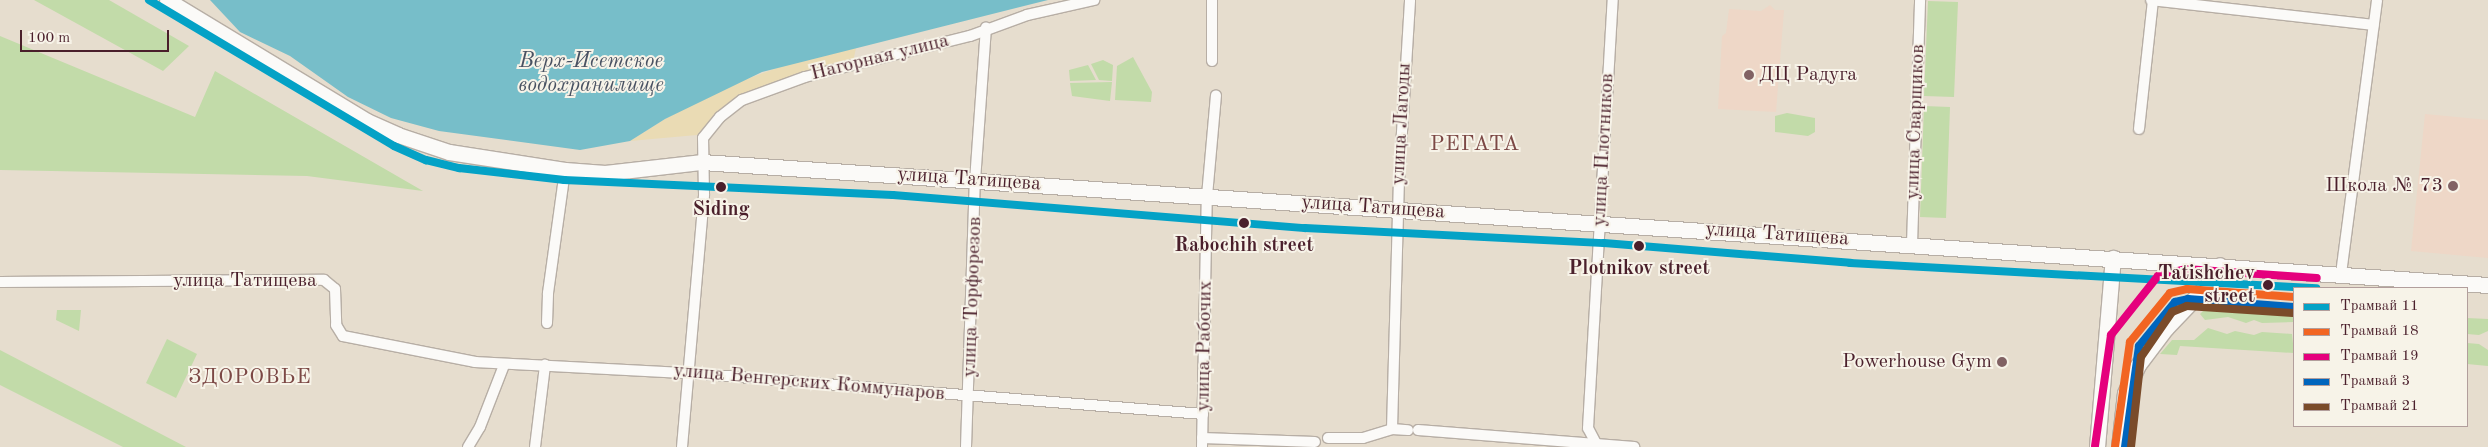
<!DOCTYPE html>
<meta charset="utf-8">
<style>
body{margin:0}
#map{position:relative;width:2488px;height:447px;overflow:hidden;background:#e6ddce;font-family:"Old Standard TT",serif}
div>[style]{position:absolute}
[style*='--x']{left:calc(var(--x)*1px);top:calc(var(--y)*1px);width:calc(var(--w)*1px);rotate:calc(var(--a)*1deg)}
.built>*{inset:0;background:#eed7c7}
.green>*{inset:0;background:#c2dba9}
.sand>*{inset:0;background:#eadbb4}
.water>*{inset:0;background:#77bec9}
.roads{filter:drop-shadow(1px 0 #b7aea5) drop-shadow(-1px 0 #b7aea5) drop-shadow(0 1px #b7aea5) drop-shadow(0 -1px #b7aea5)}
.street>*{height:10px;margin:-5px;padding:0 5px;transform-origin:5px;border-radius:5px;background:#fbfaf8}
.secondary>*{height:15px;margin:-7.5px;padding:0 7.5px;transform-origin:7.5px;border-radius:7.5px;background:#fbfaf8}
.tram-1>*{height:8px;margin:-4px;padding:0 4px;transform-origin:4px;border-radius:4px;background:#04a2c6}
.tram-2>*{height:8px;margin:-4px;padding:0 4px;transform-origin:4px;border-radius:4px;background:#f26522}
.tram-3>*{height:8px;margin:-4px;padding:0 4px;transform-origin:4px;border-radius:4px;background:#e5007d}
.tram-4>*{height:8px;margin:-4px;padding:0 4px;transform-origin:4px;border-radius:4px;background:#0065bd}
.tram-5>*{height:8px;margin:-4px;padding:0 4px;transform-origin:4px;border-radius:4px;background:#7a4b2a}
.dots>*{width:14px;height:14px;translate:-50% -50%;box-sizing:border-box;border:2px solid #f7f3e8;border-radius:50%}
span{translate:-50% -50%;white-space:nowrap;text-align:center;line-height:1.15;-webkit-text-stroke:4px #f7f3e8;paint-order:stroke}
.street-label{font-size:20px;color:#4a1f2b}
.poi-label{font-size:20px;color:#4a1f2b}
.left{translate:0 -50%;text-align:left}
.right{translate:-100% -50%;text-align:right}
.stop-label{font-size:20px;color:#4a1f2b;font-weight:700}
.water-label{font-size:21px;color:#495262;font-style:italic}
.neighbourhood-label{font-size:21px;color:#7c4845;letter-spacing:1px}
.legend{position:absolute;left:2293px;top:287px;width:175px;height:140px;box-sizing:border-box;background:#f7f3e8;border:1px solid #b29e9c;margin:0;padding:6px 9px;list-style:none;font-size:15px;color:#4a1f2b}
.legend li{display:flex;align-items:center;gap:10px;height:25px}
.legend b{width:25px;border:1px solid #b29e9c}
.scale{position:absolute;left:20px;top:30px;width:149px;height:22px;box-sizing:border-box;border:2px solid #4a1f2b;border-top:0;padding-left:6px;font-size:15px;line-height:18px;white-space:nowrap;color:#4a1f2b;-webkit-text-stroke:4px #f7f3e8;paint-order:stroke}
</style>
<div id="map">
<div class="built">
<i style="clip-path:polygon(1770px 5px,1775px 10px,1784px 10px,1776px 112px,1718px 109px,1722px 36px,1726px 33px,1729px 9px,1761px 11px)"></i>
<i style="clip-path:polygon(2425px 114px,2488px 120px,2488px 258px,2411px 251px)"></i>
</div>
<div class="green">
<i style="clip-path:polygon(34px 0,109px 0,189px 46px,163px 71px)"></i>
<i style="clip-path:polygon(1928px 1px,1958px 2px,1954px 97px,1924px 96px)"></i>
<i style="clip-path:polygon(0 36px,195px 117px,215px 71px,423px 191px,307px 176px,0 170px)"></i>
<i style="clip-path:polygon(1133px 57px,1152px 92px,1151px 102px,1115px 100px,1117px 66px)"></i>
<i style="clip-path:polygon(1103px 60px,1113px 65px,1112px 81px,1099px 80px,1091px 64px)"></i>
<i style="clip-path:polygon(1088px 65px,1096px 80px,1070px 81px,1069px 70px)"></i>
<i style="clip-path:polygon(1112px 82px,1110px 101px,1072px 96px,1070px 83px)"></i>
<i style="clip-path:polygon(1924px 106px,1950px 107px,1946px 218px,1920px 217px)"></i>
<i style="clip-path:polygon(1787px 113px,1815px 118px,1815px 132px,1808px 136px,1775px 132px,1775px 116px)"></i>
<i style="clip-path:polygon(2212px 302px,2245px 304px,2245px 313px,2289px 316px,2291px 306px,2294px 307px,2294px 322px,2262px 323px,2254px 320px,2246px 323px,2228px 317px,2205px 320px,2200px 314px)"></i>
<i style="clip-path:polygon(57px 310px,81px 310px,79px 331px,56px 320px)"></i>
<i style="clip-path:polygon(2467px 318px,2488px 319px,2488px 331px,2479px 335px,2467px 334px)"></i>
<i style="clip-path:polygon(2208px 328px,2227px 334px,2235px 331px,2254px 335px,2262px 332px,2292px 334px,2294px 353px,2180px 346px,2177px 355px,2160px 354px,2172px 340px,2194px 340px)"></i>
<i style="clip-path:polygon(167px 339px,197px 354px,176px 398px,146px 383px)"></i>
<i style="clip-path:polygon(2467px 343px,2479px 344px,2488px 350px,2488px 366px,2467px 364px)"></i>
<i style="clip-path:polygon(0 350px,186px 447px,123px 447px,0 385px)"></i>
</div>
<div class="sand">
<i style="clip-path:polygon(856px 48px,853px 62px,796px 74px,734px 99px,697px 135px,630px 141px,665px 119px,730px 85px,799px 60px)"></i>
</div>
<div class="water">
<i style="clip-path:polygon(210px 0,1048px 0,762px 72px,665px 119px,630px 141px,580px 150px,439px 131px,391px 118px,348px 97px,290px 56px,240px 32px)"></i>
</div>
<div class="roads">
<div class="street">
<i style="--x:1212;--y:0;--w:61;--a:90"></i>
<i style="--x:2151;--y:0;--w:224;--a:6.4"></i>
<i style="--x:2139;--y:129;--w:130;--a:-83.8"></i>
<i style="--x:1912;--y:244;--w:244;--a:-88.1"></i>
<i style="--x:2341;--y:274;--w:276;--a:-82.5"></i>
<i style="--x:0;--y:282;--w:324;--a:-0.4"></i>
<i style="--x:324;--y:280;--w:14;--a:39"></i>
<i style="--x:335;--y:289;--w:36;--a:88"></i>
<i style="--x:336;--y:325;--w:13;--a:58"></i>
<i style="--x:343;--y:336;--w:135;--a:11.1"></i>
<i style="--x:475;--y:362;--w:213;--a:3"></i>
<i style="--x:688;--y:373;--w:517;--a:4.55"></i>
<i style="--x:547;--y:323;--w:30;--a:-88"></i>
<i style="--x:548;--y:293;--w:124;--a:-82.1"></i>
<i style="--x:1392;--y:429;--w:248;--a:-88.4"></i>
<i style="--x:1399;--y:181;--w:181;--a:-86.5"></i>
<i style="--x:1418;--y:430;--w:217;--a:4.5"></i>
<i style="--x:1202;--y:438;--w:113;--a:2"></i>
<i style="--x:1328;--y:438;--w:35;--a:0"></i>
<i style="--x:1363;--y:438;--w:30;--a:-17"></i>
<i style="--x:1392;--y:429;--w:16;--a:4"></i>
<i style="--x:468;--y:447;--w:23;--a:-59"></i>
<i style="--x:480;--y:427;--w:66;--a:-68.8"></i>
<i style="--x:535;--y:447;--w:83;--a:-83"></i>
<i style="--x:682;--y:447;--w:254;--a:-85"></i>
<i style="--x:704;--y:194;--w:56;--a:-91"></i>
<i style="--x:703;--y:138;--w:27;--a:-51"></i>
<i style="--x:720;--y:117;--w:28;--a:-38"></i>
<i style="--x:742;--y:100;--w:67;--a:-20.1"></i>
<i style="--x:805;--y:77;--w:170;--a:-14"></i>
<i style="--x:970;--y:36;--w:61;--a:-20.2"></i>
<i style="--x:1027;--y:15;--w:69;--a:-12.6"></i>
<i style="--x:966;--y:447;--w:266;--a:-88.1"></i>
<i style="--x:975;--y:181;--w:154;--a:-85.9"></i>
<i style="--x:1202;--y:447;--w:251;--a:-88.9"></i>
<i style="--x:1207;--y:196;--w:101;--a:-84.9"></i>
<i style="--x:1598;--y:447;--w:21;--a:-118"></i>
<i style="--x:1588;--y:428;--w:429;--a:-86.7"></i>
</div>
<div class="secondary">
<i style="--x:167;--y:0;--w:234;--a:31.2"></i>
<i style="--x:367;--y:121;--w:34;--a:24"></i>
<i style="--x:398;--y:135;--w:54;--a:18.4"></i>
<i style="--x:449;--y:152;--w:117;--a:8.8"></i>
<i style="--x:565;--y:170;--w:40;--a:4.3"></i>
<i style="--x:605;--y:173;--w:98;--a:-6.5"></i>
<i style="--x:702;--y:162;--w:1790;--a:3.94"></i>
<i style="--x:2097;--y:447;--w:190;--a:-85.2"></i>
<i style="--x:2119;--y:447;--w:54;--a:-83.7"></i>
<i style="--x:2125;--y:393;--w:31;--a:-65"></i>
<i style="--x:2138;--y:365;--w:46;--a:-52.9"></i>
<i style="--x:2166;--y:328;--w:65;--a:-46.2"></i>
<i style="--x:2211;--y:281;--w:18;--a:-61"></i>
</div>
</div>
<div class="tram-1">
<i style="--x:149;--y:0;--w:285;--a:30.8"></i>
<i style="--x:394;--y:146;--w:35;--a:24"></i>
<i style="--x:426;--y:160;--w:34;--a:14"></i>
<i style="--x:459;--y:168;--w:106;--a:6.5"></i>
<i style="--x:564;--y:180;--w:329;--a:2.6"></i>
<i style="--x:893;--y:195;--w:413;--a:4.6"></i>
<i style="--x:1305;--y:228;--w:299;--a:2.9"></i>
<i style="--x:1604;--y:243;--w:247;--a:4.6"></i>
<i style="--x:1850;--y:263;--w:467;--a:3.1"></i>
</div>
<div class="tram-2">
<i style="--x:2115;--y:447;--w:106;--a:-81.9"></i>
<i style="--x:2130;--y:342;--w:63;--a:-50.8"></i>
<i style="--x:2170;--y:293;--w:17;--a:-13"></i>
<i style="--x:2187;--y:289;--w:107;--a:4.3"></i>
</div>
<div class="tram-3">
<i style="--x:2095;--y:446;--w:112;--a:-81.8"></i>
<i style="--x:2111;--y:335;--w:75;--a:-51.5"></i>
<i style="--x:2158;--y:276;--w:29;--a:-14"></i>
<i style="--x:2186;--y:269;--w:131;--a:3.9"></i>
</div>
<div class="tram-4">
<i style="--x:2125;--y:447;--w:102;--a:-82.1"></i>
<i style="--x:2139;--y:346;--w:57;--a:-50.7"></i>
<i style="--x:2175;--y:302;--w:13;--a:-13"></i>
<i style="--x:2188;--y:299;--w:106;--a:4.3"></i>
</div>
<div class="tram-5">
<i style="--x:2131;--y:447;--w:91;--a:-83.7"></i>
<i style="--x:2141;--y:357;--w:55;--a:-55.4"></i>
<i style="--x:2172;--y:312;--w:16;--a:-22"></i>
<i style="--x:2187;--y:306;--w:106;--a:3.8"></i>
</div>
<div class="dots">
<i style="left:1749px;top:75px;background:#816264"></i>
<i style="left:2453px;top:186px;background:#816264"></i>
<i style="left:721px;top:187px;background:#4a1f2b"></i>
<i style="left:1244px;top:223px;background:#4a1f2b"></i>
<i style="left:1639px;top:246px;background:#4a1f2b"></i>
<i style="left:2268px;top:285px;background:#4a1f2b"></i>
<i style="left:2002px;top:362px;background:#816264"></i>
</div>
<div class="street-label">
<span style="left:880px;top:58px;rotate:-14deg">Нагорная улица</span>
<span style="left:1916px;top:122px;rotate:-88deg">улица Сварщиков</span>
<span style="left:1402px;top:124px;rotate:-87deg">улица Лагоды</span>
<span style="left:1604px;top:150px;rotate:-87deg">улица Плотников</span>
<span style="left:969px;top:180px;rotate:4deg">улица Татищева</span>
<span style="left:1373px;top:208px;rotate:4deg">улица Татищева</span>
<span style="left:1777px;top:235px;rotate:4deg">улица Татищева</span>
<span style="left:245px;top:281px">улица Татищева</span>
<span style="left:973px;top:297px;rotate:-88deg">улица Торфорезов</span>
<span style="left:1205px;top:346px;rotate:-89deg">улица Рабочих</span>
<span style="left:809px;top:383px;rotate:5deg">улица Венгерских Коммунаров</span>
</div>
<div class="poi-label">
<span class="left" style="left:1759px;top:75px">ДЦ Радуга</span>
<span class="right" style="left:2443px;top:186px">Школа № 73</span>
<span class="right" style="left:1992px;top:362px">Powerhouse Gym</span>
</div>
<div class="stop-label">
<span style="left:721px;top:210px">Siding</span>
<span style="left:1244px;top:246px">Rabochih street</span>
<span style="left:1639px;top:269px">Plotnikov street</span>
<span class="right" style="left:2255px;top:286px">Tatishchev<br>street</span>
</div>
<div class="water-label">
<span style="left:591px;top:74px">Верх-Исетское<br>водохранилище</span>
</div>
<div class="neighbourhood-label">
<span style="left:1475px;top:145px">РЕГАТА</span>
<span style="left:250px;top:378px">ЗДОРОВЬЕ</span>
</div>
<ul class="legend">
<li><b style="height:6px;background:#04a2c6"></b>Трамвай 11</li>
<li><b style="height:6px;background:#f26522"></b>Трамвай 18</li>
<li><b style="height:6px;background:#e5007d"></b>Трамвай 19</li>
<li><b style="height:6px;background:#0065bd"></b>Трамвай 3</li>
<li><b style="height:6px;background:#7a4b2a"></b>Трамвай 21</li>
</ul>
<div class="scale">100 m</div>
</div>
